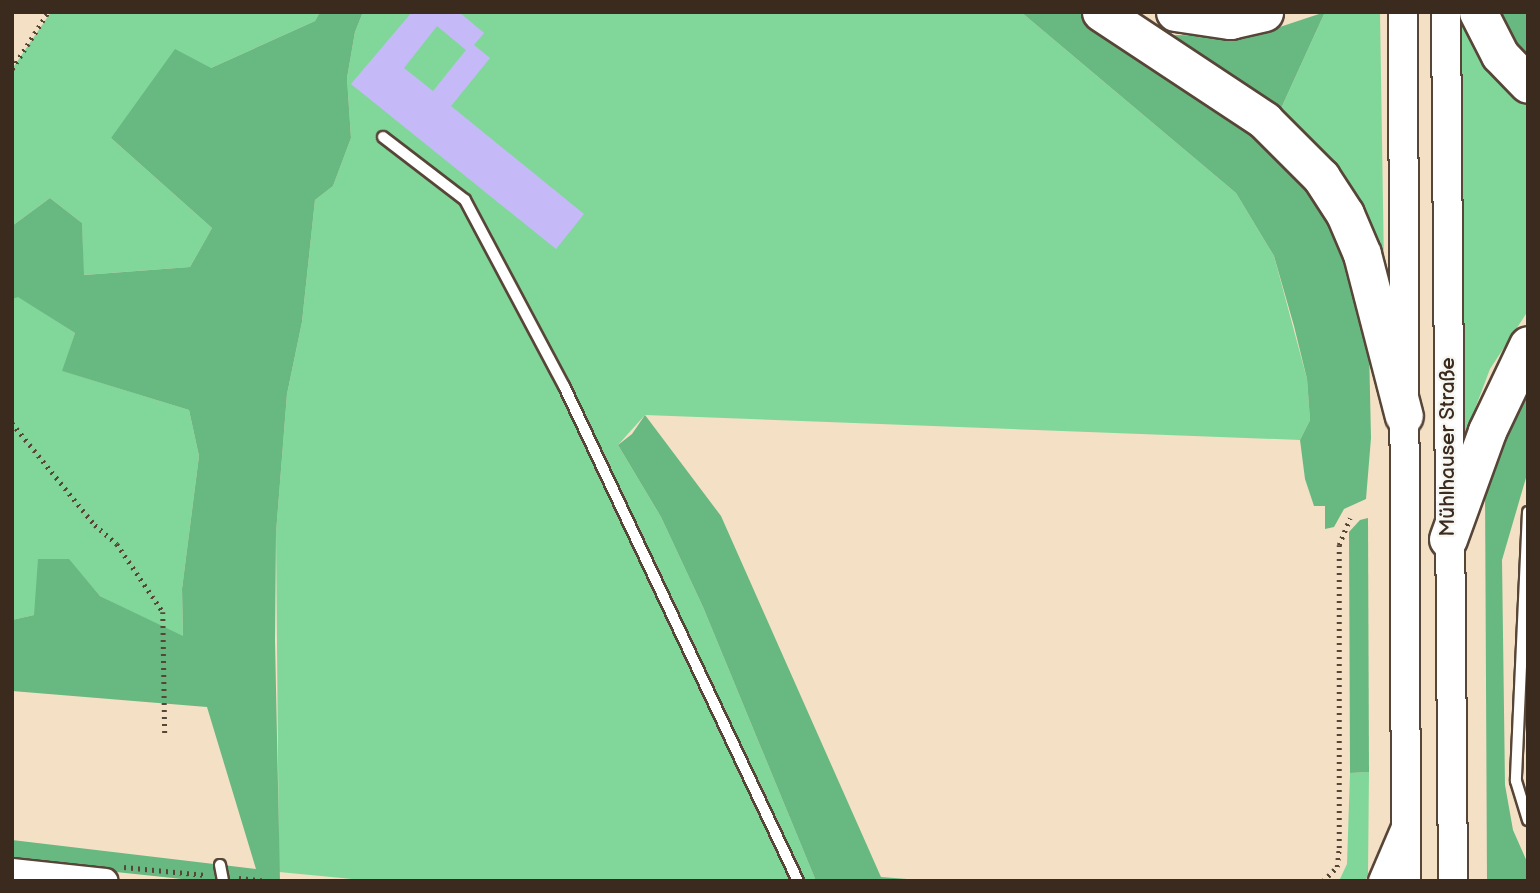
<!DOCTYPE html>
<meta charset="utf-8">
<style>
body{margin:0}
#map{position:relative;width:1540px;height:893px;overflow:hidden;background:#f3e0c5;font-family:"Balsamiq Sans",sans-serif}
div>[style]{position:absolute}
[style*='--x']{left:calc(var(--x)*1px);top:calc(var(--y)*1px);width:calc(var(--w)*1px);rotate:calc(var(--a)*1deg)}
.green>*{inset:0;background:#81d79a}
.forest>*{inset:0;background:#68b882}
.building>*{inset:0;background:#c5baf7}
.path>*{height:4.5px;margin-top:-2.25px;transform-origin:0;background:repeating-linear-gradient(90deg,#574537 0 2px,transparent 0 7px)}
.roads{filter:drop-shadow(2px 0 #574537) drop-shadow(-2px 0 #574537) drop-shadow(0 2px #574537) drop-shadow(0 -2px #574537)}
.service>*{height:10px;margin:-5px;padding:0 5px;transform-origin:5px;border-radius:5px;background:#fff}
.tertiary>*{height:24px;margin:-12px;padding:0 12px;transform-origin:12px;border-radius:12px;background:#fff}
.secondary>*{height:28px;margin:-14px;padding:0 14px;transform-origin:14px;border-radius:14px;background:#fff}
.motorway>*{height:37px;margin:-18.5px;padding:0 18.5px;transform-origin:18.5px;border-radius:18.5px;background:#fff}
span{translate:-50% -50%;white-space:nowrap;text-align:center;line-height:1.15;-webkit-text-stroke:5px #f6f6f2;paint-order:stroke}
.street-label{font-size:21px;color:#3b2a1e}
.frame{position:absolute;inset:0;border:14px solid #3b2a1e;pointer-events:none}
</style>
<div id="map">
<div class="green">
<i style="clip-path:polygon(51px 12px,320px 12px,315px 21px,211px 68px,111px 138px,212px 228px,190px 267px,83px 275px,82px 223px,50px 198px,12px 226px,12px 69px)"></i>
<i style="clip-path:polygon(363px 12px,1021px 12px,1236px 193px,1274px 256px,1307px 379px,1310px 420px,1300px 440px,645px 415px,618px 445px,661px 517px,703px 607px,816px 881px,373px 881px,279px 872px,276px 533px,287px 394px,302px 322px,315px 200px,333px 186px,351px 138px,347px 78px,355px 32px)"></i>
<i style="clip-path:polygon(1325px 12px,1380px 12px,1384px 266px,1278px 115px)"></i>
<i style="clip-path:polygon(1459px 12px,1465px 12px,1498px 77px,1528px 106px,1528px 311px,1490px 369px,1462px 443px)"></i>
<i style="clip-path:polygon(18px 296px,75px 333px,63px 371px,189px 410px,199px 456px,182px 589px,183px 637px,100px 596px,68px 559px,34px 615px,12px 620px,12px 299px)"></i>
<i style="clip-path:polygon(1369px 772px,1368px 874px,1365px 881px,1339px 881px,1347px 864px,1350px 773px)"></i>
</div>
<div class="forest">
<i style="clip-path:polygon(320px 12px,363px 12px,355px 32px,347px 78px,351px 138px,333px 186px,315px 200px,302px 322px,287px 394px,276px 533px,275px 640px,280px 881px,201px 881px,12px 861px,12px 840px,256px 869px,207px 707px,12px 691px,12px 620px,34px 615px,38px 559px,69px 559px,100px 596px,183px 636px,182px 589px,199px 456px,189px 410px,62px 371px,75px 333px,18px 297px,12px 299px,12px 226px,50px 198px,82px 223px,84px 275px,190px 267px,212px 228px,111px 138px,175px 49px,211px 68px,315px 21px)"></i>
<i style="clip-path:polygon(1021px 12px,1080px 12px,1249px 130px,1299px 176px,1329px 221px,1349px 265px,1369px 347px,1371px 438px,1366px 499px,1344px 509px,1334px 527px,1325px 529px,1325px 506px,1314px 506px,1305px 479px,1300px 440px,1310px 420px,1307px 379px,1294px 326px,1274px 256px,1236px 193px)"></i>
<i style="clip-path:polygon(1325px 12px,1278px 115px,1166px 35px,1253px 36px)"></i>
<i style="clip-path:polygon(1492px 12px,1528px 12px,1528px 65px)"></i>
<i style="clip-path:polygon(1528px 372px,1528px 471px,1502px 560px,1505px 785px,1513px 830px,1528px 864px,1528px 881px,1487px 881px,1485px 486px)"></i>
<i style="clip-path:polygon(645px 415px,721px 516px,881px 877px,933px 881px,816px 881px,703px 607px,661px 517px,618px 445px,632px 434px)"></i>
<i style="clip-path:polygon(1368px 518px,1369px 772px,1350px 773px,1349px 532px,1360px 520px)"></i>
</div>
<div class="building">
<i style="clip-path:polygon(evenodd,412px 12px,459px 12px,484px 33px,474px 45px,490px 58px,451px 106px,584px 214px,556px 249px,351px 84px,412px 12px,437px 26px,466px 50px,433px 91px,404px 68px,437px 26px)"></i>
</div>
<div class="path">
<i style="--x:12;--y:69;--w:67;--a:-57.7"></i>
<i style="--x:12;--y:423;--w:132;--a:50.9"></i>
<i style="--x:95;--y:525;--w:29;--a:41"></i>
<i style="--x:117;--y:544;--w:82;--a:55.9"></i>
<i style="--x:163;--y:612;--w:124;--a:89.1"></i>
<i style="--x:124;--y:867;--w:82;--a:5.6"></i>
<i style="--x:239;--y:878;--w:31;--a:6"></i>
<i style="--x:1323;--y:881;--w:20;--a:-45"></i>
<i style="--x:1337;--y:867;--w:19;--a:-84"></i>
<i style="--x:1339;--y:848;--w:303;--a:-90"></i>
<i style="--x:1339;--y:545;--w:29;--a:-68"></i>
</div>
<div class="roads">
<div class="service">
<i style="--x:383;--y:137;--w:103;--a:37.5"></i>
<i style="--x:465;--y:200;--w:211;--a:62"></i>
<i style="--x:564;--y:386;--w:548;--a:64.7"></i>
<i style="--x:1528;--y:512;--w:269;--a:92.6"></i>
<i style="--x:1516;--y:781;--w:41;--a:72.9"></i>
<i style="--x:220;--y:865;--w:16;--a:79"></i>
</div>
<div class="tertiary">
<i style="--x:12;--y:871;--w:94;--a:6.1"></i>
<i style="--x:1381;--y:881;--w:59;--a:-66.9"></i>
</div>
<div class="secondary">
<i style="--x:1403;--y:12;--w:869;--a:89.8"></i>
<i style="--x:1446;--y:12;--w:869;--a:89.54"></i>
</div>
<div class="motorway">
<i style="--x:1101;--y:12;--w:196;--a:33.5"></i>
<i style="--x:1264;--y:120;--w:81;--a:45"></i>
<i style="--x:1321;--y:177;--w:44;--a:57"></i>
<i style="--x:1345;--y:214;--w:43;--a:67"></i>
<i style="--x:1362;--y:254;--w:167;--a:75.5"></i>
<i style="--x:1175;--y:12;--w:56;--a:8.3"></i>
<i style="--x:1230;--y:20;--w:35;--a:-13"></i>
<i style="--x:1478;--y:12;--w:48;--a:62.9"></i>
<i style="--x:1500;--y:55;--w:40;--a:46"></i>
<i style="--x:1448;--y:539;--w:115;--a:-70.1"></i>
<i style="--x:1487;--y:431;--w:95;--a:-64.5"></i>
</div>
</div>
<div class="street-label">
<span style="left:1448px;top:447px;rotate:-90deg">Mühlhauser Straße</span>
</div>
<div class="frame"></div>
</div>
